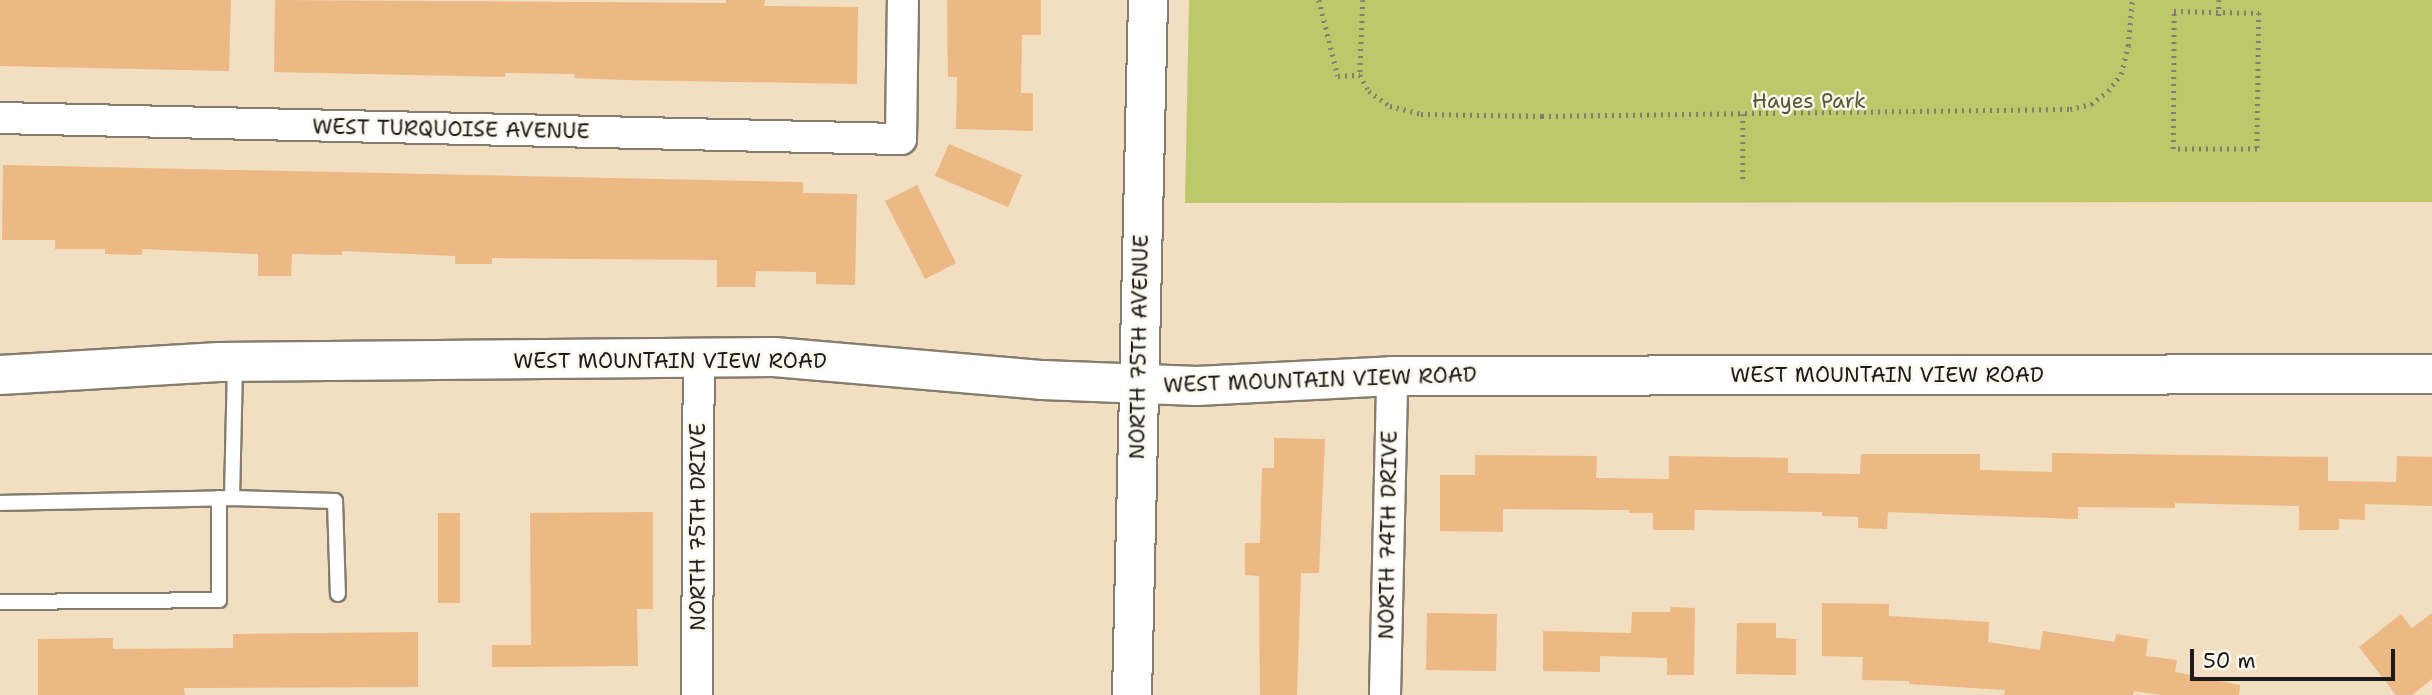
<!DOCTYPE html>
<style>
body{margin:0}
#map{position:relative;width:2432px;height:695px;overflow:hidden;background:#f2dec0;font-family:"Shantell Sans",sans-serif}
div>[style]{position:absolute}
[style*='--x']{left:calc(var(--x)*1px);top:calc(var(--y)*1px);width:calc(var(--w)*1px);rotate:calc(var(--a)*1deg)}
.green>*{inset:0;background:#bbc96b}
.building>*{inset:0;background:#ecb884}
.path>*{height:4.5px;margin-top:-2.25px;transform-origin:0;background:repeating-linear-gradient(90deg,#877d6e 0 2px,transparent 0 7px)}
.roads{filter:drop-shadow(2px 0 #877d6e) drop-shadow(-2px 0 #877d6e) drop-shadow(0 2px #877d6e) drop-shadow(0 -2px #877d6e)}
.lane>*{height:14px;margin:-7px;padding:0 7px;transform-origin:7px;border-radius:7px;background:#fff}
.street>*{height:30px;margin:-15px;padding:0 15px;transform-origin:15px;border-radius:15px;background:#fff}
.secondary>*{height:38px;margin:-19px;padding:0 19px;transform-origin:19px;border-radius:19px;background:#fff}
span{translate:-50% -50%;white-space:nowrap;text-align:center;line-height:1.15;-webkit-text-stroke:5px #fbf7ec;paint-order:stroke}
.park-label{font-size:21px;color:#545938}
.street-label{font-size:21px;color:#1c1c1c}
.scale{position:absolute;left:2190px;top:649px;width:205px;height:32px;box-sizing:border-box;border:4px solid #1c1c1c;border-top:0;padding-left:9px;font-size:21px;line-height:24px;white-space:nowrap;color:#1c1c1c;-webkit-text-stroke:5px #fbf7ec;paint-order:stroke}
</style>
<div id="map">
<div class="green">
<i style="clip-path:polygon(1189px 0,2432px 0,2432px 202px,1185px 203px)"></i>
</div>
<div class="building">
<i style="clip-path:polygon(0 0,231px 0,229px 71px,0 66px)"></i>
<i style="clip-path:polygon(275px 0,726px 3px,726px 0,765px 0,764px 6px,858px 7px,857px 84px,624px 80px,574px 78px,575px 74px,505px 73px,505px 77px,274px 72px)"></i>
<i style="clip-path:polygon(947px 0,1041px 0,1041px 35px,1022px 35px,1021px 93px,1033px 93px,1033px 131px,956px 129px,957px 77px,948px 77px)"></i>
<i style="clip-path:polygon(949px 144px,1022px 175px,1008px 207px,935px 176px)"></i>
<i style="clip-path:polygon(3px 165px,803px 182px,803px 193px,857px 194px,855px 285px,816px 284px,816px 272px,756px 271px,755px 287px,717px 287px,717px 260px,492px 258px,492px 264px,455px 264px,455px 256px,342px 251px,342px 255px,292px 254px,291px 276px,258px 276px,258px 254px,142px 249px,142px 255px,105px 254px,105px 249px,55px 249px,55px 240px,2px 240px)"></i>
<i style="clip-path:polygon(917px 185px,956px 263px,925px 279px,885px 201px)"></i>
<i style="clip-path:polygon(1274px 438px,1325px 439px,1319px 573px,1301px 573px,1297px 695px,1260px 695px,1259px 576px,1245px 575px,1245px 543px,1260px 543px,1262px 468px,1274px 468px)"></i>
<i style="clip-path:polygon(2052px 453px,2328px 457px,2328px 481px,2396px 482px,2397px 456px,2432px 457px,2432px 506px,2365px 504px,2365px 520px,2339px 519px,2339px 530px,2299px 530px,2299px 506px,2175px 503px,2175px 508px,2078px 507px,2078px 519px,1888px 512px,1887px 529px,1858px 528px,1858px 517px,1822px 516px,1822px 512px,1695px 510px,1694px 530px,1653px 530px,1653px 513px,1629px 513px,1629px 510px,1503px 509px,1503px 532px,1440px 531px,1440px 475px,1475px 475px,1475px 455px,1597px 456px,1596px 478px,1669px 479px,1669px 456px,1788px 458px,1788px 473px,1860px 474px,1861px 454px,1980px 454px,1980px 470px,2052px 472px)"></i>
<i style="clip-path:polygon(653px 512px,653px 609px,637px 609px,638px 666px,492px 667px,492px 645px,531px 645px,530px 513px)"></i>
<i style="clip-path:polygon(438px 513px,460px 513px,460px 603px,438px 603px)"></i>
<i style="clip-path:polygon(1822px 603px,1889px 604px,1889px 616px,1989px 622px,1988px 642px,2040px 650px,2043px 631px,2115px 642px,2116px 634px,2148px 639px,2146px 656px,2177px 660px,2175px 672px,2240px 685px,2239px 695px,2162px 695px,2134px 691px,2133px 695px,2004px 695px,2005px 690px,1909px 684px,1909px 681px,1862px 680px,1863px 657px,1822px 656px)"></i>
<i style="clip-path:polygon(1671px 607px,1695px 608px,1694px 675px,1667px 675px,1667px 658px,1600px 656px,1600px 672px,1543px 671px,1543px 631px,1631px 633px,1632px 612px,1670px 612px)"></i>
<i style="clip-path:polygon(1427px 613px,1497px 614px,1496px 671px,1426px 670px)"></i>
<i style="clip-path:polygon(2432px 613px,2432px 679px,2412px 695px,2396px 695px,2359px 647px,2401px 614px,2412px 628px)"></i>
<i style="clip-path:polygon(1737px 623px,1776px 623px,1776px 638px,1796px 639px,1796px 675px,1736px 674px)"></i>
<i style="clip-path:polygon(418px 632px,418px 687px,184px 688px,185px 695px,38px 695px,38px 639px,113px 638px,113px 649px,233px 648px,233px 634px)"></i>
</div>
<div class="path">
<i style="--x:1319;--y:0;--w:78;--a:76"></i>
<i style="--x:1338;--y:76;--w:22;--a:-3"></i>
<i style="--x:1363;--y:0;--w:75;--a:92.3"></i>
<i style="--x:1360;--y:75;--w:18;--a:61"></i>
<i style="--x:1369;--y:91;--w:26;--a:36"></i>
<i style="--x:1390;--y:106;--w:32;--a:14"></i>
<i style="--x:1421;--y:114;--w:121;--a:0.9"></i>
<i style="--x:1542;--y:116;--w:528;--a:-0.76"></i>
<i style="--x:2070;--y:109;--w:22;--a:-13"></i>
<i style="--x:2091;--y:104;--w:21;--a:-37"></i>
<i style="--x:2108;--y:91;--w:21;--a:-53"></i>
<i style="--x:2121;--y:74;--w:29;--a:-76"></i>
<i style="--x:2128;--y:46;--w:46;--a:-85"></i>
<i style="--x:2219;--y:0;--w:20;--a:90"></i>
<i style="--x:2174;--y:11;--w:85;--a:1.3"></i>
<i style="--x:2259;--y:13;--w:136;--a:90.8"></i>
<i style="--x:2257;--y:149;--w:84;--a:180"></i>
<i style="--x:2173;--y:149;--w:138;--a:-89.6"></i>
<i style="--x:1743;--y:114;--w:67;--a:90"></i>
</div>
<div class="roads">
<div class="lane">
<i style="--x:232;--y:498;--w:103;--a:1.7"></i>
<i style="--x:335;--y:501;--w:93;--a:88.2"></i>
<i style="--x:0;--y:503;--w:232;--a:-1.2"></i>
<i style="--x:232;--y:498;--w:134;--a:-88.7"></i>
<i style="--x:0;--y:602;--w:219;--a:-0.5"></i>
<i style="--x:219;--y:600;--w:102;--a:-90"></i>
</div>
<div class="street">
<i style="--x:0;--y:118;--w:901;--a:1.34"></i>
<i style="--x:901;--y:139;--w:139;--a:-89.2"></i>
<i style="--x:697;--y:695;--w:336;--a:-89.7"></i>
<i style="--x:1385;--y:695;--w:319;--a:-88.7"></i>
</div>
<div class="secondary">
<i style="--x:0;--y:375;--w:219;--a:-3.4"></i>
<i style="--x:219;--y:362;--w:555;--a:-0.52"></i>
<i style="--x:774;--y:357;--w:270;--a:4.9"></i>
<i style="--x:1043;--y:380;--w:154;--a:2.2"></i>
<i style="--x:1197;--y:386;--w:195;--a:-2.9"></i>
<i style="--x:1392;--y:376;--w:1040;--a:-0.11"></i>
<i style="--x:1132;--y:695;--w:695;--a:-88.68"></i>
</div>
</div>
<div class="park-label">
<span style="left:1809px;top:101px">Hayes Park</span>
</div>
<div class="street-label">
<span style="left:451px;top:129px;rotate:1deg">WEST TURQUOISE AVENUE</span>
<span style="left:1139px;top:347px;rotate:-89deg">NORTH 75TH AVENUE</span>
<span style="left:670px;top:361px">WEST MOUNTAIN VIEW ROAD</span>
<span style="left:1887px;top:375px">WEST MOUNTAIN VIEW ROAD</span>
<span style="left:1320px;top:380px;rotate:-2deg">WEST MOUNTAIN VIEW ROAD</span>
<span style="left:698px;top:527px;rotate:-90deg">NORTH 75TH DRIVE</span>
<span style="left:1388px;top:535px;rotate:-89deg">NORTH 74TH DRIVE</span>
</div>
<div class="scale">50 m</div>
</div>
